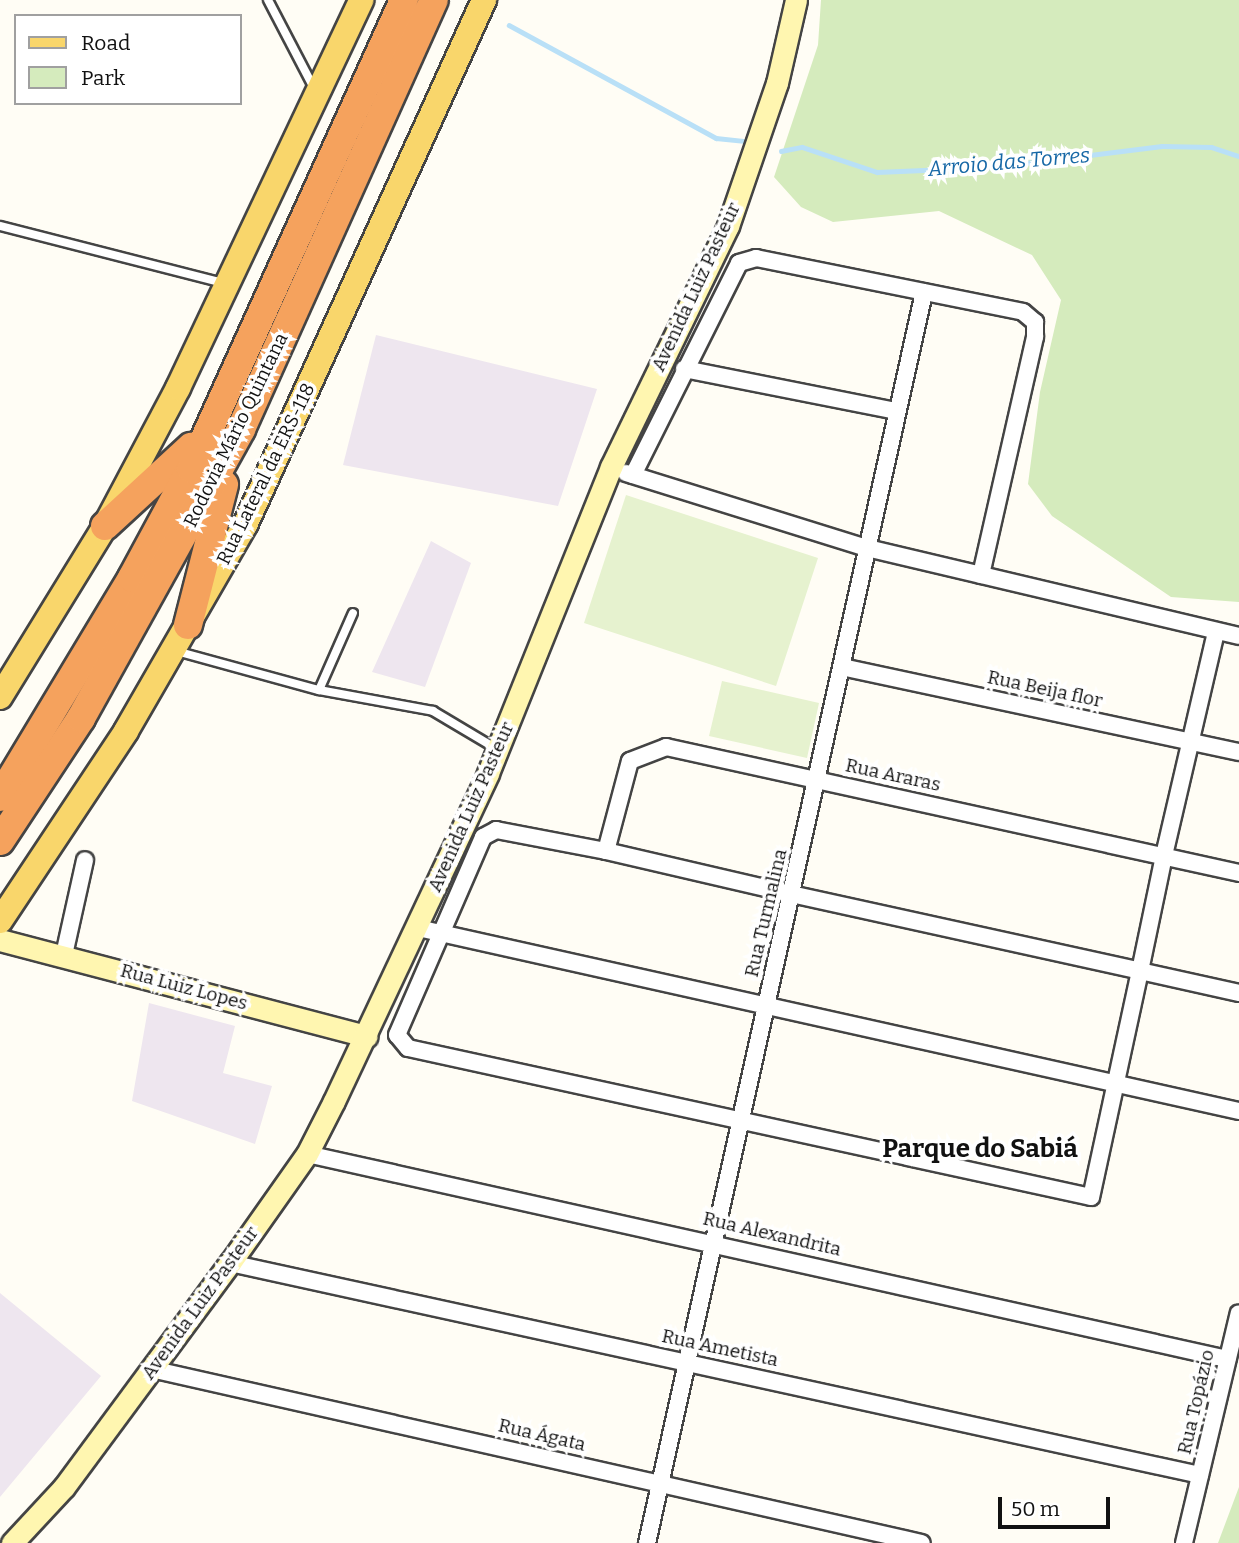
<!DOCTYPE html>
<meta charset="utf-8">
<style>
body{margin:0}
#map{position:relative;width:1239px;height:1543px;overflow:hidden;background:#fffdf5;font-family:Bitter,serif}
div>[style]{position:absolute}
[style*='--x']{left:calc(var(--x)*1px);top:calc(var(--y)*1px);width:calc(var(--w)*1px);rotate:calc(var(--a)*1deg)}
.industrial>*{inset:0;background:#eee6ef}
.green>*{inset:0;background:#d5ebbd}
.pitch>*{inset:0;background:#e6f2cf}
.stream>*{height:4.5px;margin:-2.25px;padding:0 2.25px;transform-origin:2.25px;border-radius:2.25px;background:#b9e0f7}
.roads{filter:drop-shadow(2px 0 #444) drop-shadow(-2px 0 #444) drop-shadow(0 2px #444) drop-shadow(0 -2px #444)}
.lane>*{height:8px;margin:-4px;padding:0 4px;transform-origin:4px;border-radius:4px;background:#fff}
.street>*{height:16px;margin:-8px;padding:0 8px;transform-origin:8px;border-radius:8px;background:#fff}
.secondary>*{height:21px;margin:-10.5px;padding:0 10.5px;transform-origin:10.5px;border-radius:10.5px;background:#fff6b0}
.primary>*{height:24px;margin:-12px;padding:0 12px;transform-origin:12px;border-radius:12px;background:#f9d66b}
.highway>*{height:28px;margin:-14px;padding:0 14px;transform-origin:14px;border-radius:14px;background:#f5a25d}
span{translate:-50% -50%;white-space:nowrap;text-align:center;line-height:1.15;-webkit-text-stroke:7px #fff;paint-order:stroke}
.street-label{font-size:19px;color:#111}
.water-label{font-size:21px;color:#1768a6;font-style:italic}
.district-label{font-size:26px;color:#111;font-weight:700}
.legend{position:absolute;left:14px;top:14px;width:228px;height:91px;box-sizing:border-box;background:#fff;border:2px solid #a0a0a0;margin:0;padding:9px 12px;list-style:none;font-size:21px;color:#111}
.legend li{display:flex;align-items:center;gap:14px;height:35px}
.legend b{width:35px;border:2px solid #a0a0a0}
.scale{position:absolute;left:998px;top:1497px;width:112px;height:32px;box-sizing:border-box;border:4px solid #111;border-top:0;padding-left:9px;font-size:21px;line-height:24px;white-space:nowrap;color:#111;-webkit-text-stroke:5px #fff;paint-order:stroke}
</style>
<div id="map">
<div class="industrial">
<i style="clip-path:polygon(376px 335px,597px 389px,558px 506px,343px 465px)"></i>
<i style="clip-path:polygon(431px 541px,471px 563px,425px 687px,372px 672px)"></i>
<i style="clip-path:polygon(149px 1003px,235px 1026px,223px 1073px,272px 1086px,255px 1144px,132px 1101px)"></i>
<i style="clip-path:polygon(0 1293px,101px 1376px,0 1497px)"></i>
</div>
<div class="green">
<i style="clip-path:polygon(821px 0,1239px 0,1239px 602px,1171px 597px,1052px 516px,1028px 484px,1040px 392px,1061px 300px,1032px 255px,939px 211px,833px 222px,801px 207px,774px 177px,818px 45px)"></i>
<i style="clip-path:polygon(1239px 1487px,1239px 1543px,1218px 1543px)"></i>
</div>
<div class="pitch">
<i style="clip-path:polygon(626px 495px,818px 558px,776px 686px,584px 623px)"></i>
<i style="clip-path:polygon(722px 681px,819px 703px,807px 758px,709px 736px)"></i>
</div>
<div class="stream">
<i style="--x:509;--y:25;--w:236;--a:28.6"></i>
<i style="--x:716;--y:138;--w:27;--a:6"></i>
<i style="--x:781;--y:151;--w:21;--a:-11"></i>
<i style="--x:802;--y:147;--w:79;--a:18.4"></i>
<i style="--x:877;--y:172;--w:117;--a:-2.4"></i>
<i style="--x:994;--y:167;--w:169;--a:-7.1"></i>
<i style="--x:1162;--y:146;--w:49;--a:1.2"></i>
<i style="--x:1211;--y:147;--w:29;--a:18"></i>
</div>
<div class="roads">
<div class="lane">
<i style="--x:268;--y:0;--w:99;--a:62.4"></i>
<i style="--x:0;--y:226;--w:231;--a:14.3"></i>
<i style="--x:176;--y:651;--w:148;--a:15.3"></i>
<i style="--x:319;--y:690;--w:116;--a:10.4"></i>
<i style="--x:433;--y:711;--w:72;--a:30.8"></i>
<i style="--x:319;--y:690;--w:84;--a:-66.2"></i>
</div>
<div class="street">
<i style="--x:684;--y:369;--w:216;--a:11.2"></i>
<i style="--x:626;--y:473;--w:252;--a:17.3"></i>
<i style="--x:867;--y:548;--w:382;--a:13.3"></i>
<i style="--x:633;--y:475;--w:237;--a:-63.4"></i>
<i style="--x:739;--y:263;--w:18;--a:-16"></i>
<i style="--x:756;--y:258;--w:272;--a:11.4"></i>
<i style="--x:1023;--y:312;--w:16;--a:40"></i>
<i style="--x:1035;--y:322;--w:15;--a:90"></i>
<i style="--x:1035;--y:337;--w:244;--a:102.8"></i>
<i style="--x:1216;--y:632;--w:230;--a:103.1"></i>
<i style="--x:1164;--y:856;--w:117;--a:101.8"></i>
<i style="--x:1140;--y:971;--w:231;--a:102.2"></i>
<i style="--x:1091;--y:1197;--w:699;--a:-167.69"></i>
<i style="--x:408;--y:1048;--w:17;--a:-130"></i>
<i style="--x:397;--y:1035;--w:216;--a:-66.5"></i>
<i style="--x:483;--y:837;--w:15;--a:-28"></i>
<i style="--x:496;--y:830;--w:112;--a:10.8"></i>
<i style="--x:606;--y:851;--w:190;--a:13.1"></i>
<i style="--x:791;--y:894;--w:357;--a:12.4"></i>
<i style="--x:1140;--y:971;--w:101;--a:12.5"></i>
<i style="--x:842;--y:667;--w:406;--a:12.1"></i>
<i style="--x:606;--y:851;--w:93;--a:-75.1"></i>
<i style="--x:630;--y:761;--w:39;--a:-21"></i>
<i style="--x:666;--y:747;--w:587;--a:12.4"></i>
<i style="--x:418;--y:928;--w:841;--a:12.57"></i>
<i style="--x:64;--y:955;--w:97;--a:-77.5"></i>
<i style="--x:307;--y:1154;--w:943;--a:12.56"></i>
<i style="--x:230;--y:1263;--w:993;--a:12.33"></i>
<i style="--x:151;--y:1369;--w:790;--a:12.72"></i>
<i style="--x:647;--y:1543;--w:1281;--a:-77.51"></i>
<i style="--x:1184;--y:1543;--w:236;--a:-76.6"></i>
</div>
<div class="secondary">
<i style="--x:0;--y:940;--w:379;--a:14.7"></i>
<i style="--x:12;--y:1543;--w:76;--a:-47.1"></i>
<i style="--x:64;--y:1487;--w:279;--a:-53.5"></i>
<i style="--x:230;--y:1263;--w:133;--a:-54.8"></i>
<i style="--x:307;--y:1154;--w:59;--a:-63"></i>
<i style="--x:334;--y:1101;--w:362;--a:-64.8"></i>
<i style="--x:488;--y:773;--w:330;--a:-68.1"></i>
<i style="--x:611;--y:467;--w:268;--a:-64.1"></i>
<i style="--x:728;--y:226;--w:151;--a:-71.1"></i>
<i style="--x:777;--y:83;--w:85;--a:-77.1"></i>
</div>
<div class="primary">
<i style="--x:0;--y:697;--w:201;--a:-58.4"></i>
<i style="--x:105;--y:526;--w:156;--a:-62.1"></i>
<i style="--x:178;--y:388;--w:429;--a:-64.7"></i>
<i style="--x:0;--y:921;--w:228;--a:-56.4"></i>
<i style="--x:126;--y:731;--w:240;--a:-60"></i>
<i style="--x:246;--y:523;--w:575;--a:-65.53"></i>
</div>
<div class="highway">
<i style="--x:105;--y:526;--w:117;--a:-42.6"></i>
<i style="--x:188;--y:625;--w:145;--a:-75.6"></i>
<i style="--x:0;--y:797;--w:256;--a:-58.9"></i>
<i style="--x:132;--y:578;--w:124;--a:-61.6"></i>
<i style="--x:191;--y:469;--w:515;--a:-65.57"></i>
<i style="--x:0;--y:841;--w:147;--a:-56.6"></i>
<i style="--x:81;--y:718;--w:330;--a:-61"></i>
<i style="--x:241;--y:429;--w:470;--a:-65.8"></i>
</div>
</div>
<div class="street-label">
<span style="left:696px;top:287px;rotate:-65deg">Avenida Luiz Pasteur</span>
<span style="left:236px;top:430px;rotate:-64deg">Rodovia Mário Quintana</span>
<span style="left:266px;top:474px;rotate:-64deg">Rua Lateral da ERS-118</span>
<span style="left:1045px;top:689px;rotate:12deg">Rua Beija flor</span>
<span style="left:893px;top:775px;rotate:12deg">Rua Araras</span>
<span style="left:471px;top:807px;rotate:-66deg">Avenida Luiz Pasteur</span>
<span style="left:766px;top:913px;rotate:-77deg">Rua Turmalina</span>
<span style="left:184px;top:987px;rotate:15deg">Rua Luiz Lopes</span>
<span style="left:772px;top:1234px;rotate:13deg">Rua Alexandrita</span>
<span style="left:200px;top:1303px;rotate:-54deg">Avenida Luiz Pasteur</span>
<span style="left:720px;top:1348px;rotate:12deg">Rua Ametista</span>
<span style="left:1196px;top:1402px;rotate:-77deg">Rua Topázio</span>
<span style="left:542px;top:1435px;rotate:13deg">Rua Ágata</span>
</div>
<div class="water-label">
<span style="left:1009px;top:162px;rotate:-5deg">Arroio das Torres</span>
</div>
<div class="district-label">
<span style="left:980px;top:1149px">Parque do Sabiá</span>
</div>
<ul class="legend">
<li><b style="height:9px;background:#f9d66b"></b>Road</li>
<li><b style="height:19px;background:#d5ebbd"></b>Park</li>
</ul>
<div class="scale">50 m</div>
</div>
